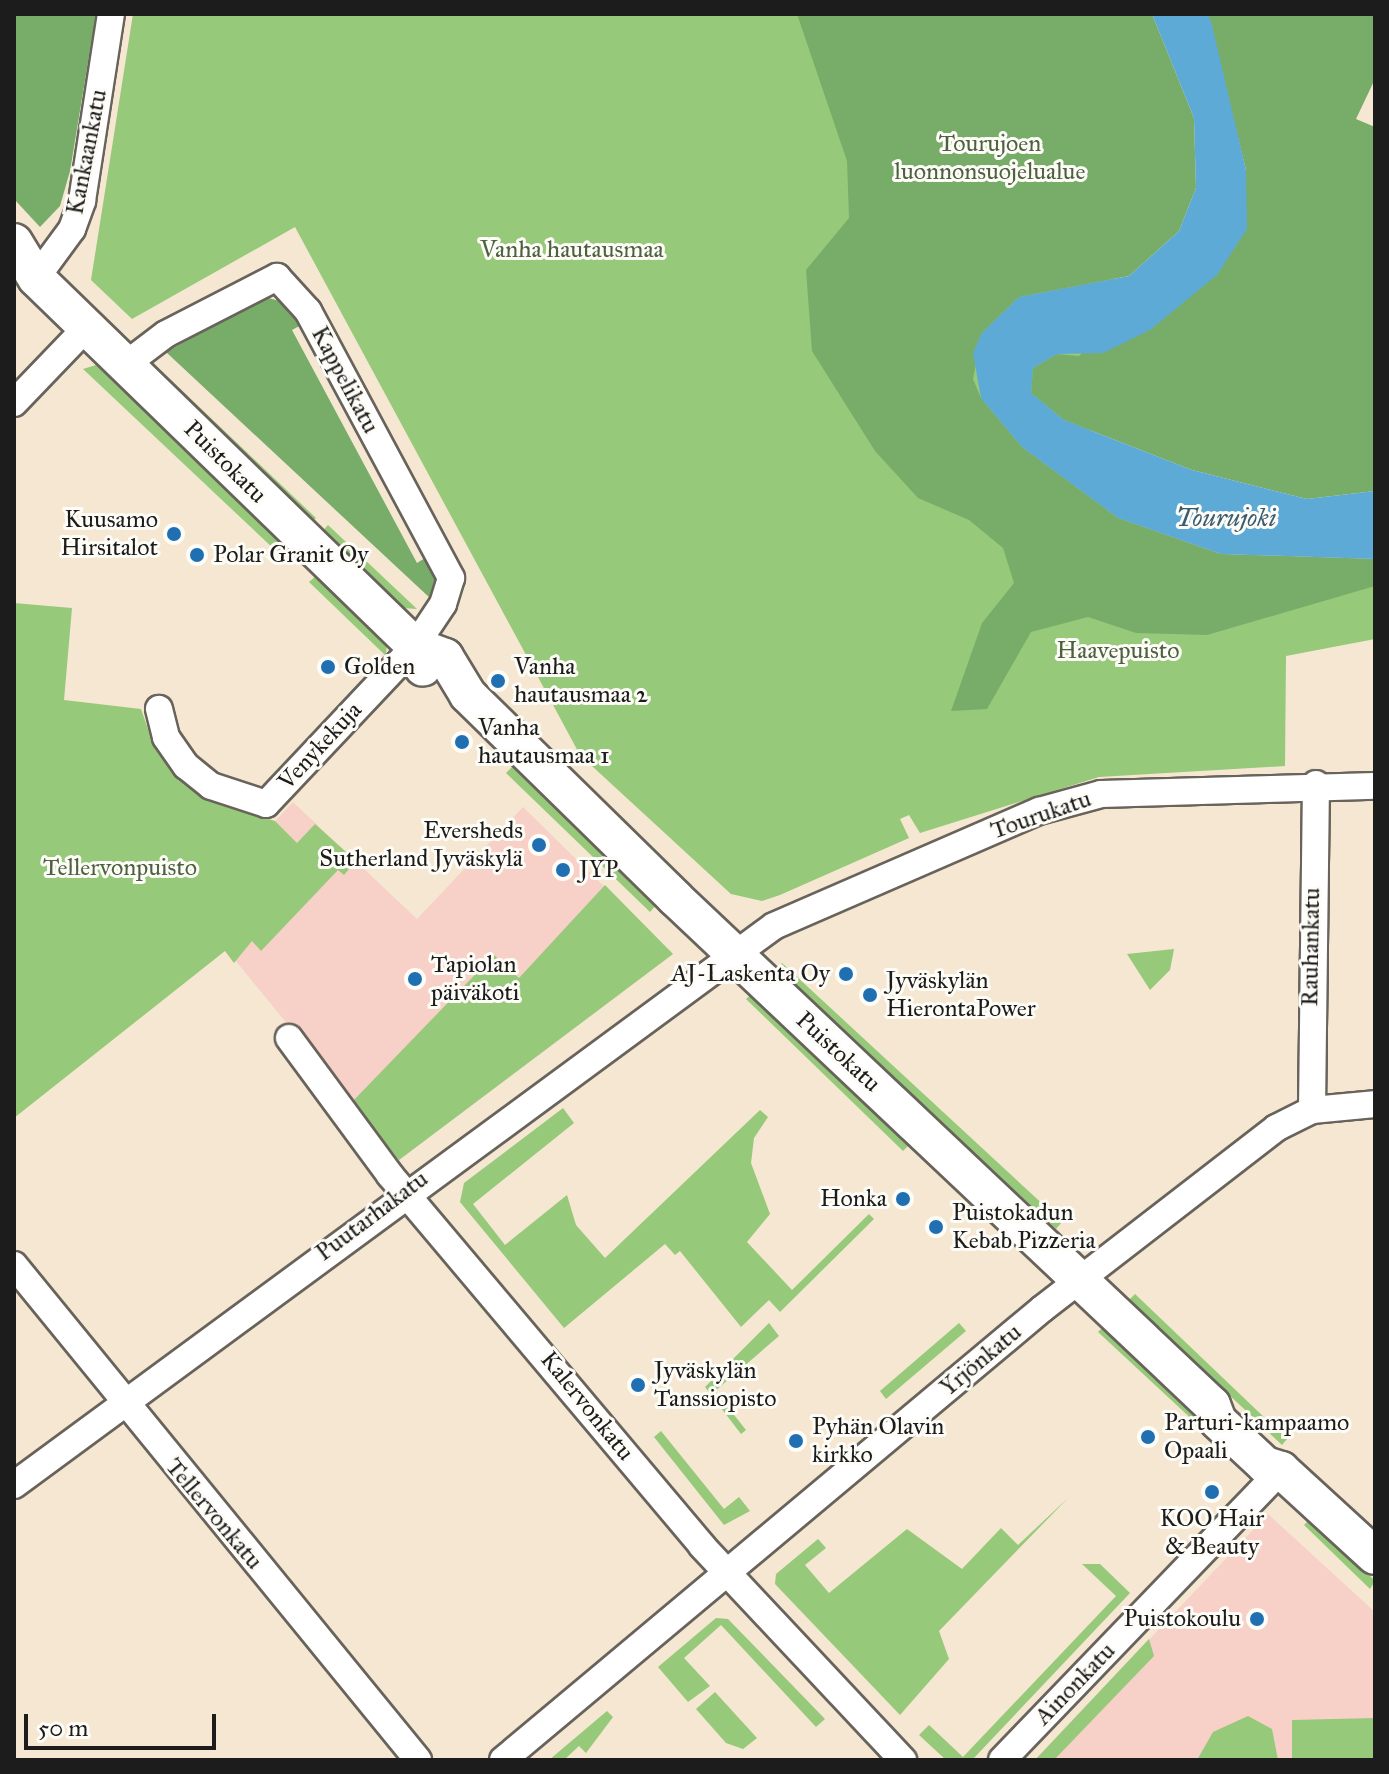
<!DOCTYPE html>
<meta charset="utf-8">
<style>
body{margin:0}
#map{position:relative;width:1389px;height:1774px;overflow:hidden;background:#f5e7d1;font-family:"IM FELL Great Primer",serif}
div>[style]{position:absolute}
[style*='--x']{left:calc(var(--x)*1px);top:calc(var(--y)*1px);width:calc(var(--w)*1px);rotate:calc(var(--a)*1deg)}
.built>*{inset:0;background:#f7d1c8}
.green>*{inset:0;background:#96c979}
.forest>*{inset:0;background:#78ad69}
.water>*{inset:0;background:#5eaad7}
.roads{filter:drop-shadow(2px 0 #68635b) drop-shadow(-2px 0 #68635b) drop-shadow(0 2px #68635b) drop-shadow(0 -2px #68635b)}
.street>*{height:26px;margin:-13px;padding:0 13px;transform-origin:13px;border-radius:13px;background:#fff}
.secondary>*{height:36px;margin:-18px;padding:0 18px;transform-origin:18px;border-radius:18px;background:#fff}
.dots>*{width:22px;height:22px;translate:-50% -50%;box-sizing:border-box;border:4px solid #fdfcf7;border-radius:50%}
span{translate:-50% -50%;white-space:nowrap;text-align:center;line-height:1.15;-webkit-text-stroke:6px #fdfcf7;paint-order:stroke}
.park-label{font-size:24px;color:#4d6141}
.street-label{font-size:24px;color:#1c1c1c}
.poi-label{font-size:24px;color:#1c1c1c}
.right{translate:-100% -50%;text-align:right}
.left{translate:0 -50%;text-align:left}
.water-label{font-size:26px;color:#3a5c70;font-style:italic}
.frame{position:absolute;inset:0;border:16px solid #1c1c1c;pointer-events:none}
.scale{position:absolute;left:24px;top:1714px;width:192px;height:36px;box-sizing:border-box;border:4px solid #1c1c1c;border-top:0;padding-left:10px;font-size:24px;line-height:28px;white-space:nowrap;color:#1c1c1c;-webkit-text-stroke:6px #fdfcf7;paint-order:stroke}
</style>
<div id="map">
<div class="built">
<i style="clip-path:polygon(293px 802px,417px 919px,523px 807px,673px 954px,399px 1160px,221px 943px,227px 873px)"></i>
<i style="clip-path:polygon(1268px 1514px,1375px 1612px,1375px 1760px,1035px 1760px)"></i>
</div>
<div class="green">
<i style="clip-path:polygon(133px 14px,1152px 14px,1082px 487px,1119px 518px,1221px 554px,1375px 559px,1375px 639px,1286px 656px,1285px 766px,1099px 777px,920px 833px,909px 815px,900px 819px,909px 838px,780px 895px,762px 901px,731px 894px,580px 755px,295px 227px,132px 319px,91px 280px)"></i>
<i style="clip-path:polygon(150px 360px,316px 518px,309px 524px,162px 384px)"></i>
<i style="clip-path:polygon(96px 365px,111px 375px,299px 557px,291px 565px,83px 369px)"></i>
<i style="clip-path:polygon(328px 525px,417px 609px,403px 608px,321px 533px)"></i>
<i style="clip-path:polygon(317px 575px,387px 640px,386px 656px,309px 582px)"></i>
<i style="clip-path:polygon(14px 603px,72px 608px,64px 700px,141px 709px,155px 749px,178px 778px,224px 805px,275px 821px,297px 843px,315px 824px,356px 861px,344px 875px,338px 870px,261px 951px,252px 941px,234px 963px,225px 951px,14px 1118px)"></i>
<i style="clip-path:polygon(512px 767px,529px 774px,657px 904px,650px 912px,506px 773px)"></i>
<i style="clip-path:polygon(605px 885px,673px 954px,399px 1160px,352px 1102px,494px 955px,519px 978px)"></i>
<i style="clip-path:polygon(1174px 949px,1170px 970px,1150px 990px,1127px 954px)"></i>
<i style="clip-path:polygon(782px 963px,1062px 1222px,1056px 1229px,776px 969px)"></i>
<i style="clip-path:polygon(752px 994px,910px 1144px,903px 1151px,746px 999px)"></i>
<i style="clip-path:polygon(563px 1108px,574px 1123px,473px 1204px,505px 1245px,567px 1195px,576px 1225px,605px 1258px,760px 1110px,768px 1117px,754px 1138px,751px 1163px,770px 1214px,747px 1242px,792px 1290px,869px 1214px,874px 1219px,780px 1312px,769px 1300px,741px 1327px,680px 1251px,675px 1255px,665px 1244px,564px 1328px,460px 1202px,464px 1183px)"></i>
<i style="clip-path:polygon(1135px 1294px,1287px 1439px,1282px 1445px,1129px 1300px)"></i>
<i style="clip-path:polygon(769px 1323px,779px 1336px,715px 1391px,746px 1430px,741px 1434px,705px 1387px)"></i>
<i style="clip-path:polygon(959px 1323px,966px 1331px,886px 1399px,880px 1391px)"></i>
<i style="clip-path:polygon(1105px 1325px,1223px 1437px,1254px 1477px,1098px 1332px)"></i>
<i style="clip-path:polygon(661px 1431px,724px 1509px,739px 1497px,750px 1511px,724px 1525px,654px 1437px)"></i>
<i style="clip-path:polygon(1068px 1498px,939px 1631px,949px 1659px,900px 1715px,775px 1584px,776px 1574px,818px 1539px,826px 1548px,805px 1565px,829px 1593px,907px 1529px,962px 1569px,1001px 1528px,1018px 1545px)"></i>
<i style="clip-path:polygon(1313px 1516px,1375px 1581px,1370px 1589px,1304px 1525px)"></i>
<i style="clip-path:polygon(1082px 1564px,1100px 1564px,1130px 1593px,974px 1758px,946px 1760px,919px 1735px,929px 1725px,963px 1757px,1116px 1596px)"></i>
<i style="clip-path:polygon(716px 1618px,728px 1619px,825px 1719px,816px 1727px,721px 1625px,684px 1658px,710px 1686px,688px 1702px,658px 1667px)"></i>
<i style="clip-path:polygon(1149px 1639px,1154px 1656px,1054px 1760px,1035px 1760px)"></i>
<i style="clip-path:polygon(715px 1692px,757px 1738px,743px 1749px,726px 1743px,696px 1709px)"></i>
<i style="clip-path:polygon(607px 1711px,613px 1717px,586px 1753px,579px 1746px,564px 1760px,549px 1760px)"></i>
<i style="clip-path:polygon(1248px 1716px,1272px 1729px,1278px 1760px,1197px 1760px,1213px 1732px)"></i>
<i style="clip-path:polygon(1375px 1718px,1375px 1760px,1292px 1760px,1292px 1720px)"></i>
</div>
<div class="forest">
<i style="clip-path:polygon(14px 14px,96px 14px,70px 171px,60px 206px,40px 227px,14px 199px)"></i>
<i style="clip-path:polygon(797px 14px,1152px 14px,1194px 118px,1196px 188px,1179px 231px,1129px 276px,1019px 297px,982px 333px,973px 379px,981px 398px,1022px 447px,1118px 518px,1221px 554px,1375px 559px,1375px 586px,1207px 635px,1136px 633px,1088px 617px,1031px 632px,987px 709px,951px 711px,982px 623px,1014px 583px,1003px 548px,969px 520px,918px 498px,875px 451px,812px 351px,806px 270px,849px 218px,847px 161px)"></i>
<i style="clip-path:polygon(1207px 14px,1375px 14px,1375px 79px,1356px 119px,1375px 127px,1375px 491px,1307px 499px,1192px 470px,1064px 420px,1031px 393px,1033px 368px,1057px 354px,1079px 356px,1246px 170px)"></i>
<i style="clip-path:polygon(265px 297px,283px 302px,305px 323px,292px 330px,417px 563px,430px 555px,437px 569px,431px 599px,166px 352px)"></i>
</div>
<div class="water">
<i style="clip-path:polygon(1152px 14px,1207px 14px,1211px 21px,1246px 170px,1247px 229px,1217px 275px,1150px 330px,1103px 353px,1057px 354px,1033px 368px,1031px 393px,1064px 420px,1192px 470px,1307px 499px,1375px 491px,1375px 559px,1221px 554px,1118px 518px,1022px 447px,981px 398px,973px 353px,982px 333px,1019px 297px,1129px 276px,1179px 231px,1196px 188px,1194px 118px)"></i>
</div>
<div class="roads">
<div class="street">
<i style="--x:36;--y:278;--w:61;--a:-53.7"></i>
<i style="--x:72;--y:229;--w:30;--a:-70"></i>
<i style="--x:82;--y:201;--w:189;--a:-81.2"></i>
<i style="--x:125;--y:365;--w:51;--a:-37.1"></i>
<i style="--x:166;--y:334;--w:125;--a:-27.2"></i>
<i style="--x:277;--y:277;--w:46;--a:47.6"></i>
<i style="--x:308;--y:311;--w:303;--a:61.8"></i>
<i style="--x:451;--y:578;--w:27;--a:107"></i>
<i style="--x:443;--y:604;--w:50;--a:123.7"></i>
<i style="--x:415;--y:646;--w:217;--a:133.3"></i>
<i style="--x:266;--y:804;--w:58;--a:-161.9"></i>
<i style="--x:211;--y:786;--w:32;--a:-141"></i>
<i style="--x:186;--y:766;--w:35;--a:-125"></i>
<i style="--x:166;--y:737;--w:29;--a:-104"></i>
<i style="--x:14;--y:403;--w:104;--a:-46.2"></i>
<i style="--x:289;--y:1038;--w:170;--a:53.6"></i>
<i style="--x:390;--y:1175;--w:485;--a:49.9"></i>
<i style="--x:702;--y:1546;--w:294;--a:46.8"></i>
<i style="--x:1312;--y:1110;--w:326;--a:-89.3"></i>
<i style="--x:14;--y:1265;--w:639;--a:50.78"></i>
<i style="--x:14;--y:1485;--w:943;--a:-36.34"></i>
<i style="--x:774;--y:926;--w:289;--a:-23.5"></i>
<i style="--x:1039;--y:811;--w:64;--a:-15.3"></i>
<i style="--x:1101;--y:794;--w:274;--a:-1.7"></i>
<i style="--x:503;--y:1760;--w:703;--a:-39.92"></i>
<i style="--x:1042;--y:1309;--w:296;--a:-37.7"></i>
<i style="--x:1276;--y:1128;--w:40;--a:-26.6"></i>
<i style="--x:1312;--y:1110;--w:63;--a:-5.4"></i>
<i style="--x:1002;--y:1760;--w:402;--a:-46.1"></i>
</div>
<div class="secondary">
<i style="--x:14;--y:242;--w:42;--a:58.6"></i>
<i style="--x:36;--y:278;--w:528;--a:44.16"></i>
<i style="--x:415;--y:646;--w:23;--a:70"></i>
<i style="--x:415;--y:646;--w:32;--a:20"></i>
<i style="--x:445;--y:657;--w:44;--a:58.8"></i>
<i style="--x:468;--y:695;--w:289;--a:44.4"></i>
<i style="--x:674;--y:897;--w:740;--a:43.36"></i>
<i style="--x:1212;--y:1405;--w:17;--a:69"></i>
<i style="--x:1218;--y:1421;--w:64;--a:43.1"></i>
<i style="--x:1265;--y:1465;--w:17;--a:17"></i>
<i style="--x:1281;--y:1470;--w:127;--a:42.5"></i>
</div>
</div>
<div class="dots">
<i style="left:174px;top:534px;background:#1f6fb2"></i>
<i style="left:197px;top:555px;background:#1f6fb2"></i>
<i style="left:328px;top:667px;background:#1f6fb2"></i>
<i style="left:498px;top:681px;background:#1f6fb2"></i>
<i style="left:462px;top:742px;background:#1f6fb2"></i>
<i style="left:539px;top:845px;background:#1f6fb2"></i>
<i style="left:563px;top:870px;background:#1f6fb2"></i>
<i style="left:846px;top:974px;background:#1f6fb2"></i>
<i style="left:415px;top:979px;background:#1f6fb2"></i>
<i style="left:870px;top:995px;background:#1f6fb2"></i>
<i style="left:903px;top:1199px;background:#1f6fb2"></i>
<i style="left:936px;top:1227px;background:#1f6fb2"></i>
<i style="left:638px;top:1385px;background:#1f6fb2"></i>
<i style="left:1148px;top:1437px;background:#1f6fb2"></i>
<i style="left:796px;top:1441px;background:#1f6fb2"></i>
<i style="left:1212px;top:1492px;background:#1f6fb2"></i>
<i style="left:1257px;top:1619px;background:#1f6fb2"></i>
</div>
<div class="park-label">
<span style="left:990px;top:158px">Tourujoen<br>luonnonsuojelualue</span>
<span style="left:572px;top:250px">Vanha hautausmaa</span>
<span style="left:1118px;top:651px">Haavepuisto</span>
<span style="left:120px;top:868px">Tellervonpuisto</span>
</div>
<div class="street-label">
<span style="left:87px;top:152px;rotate:-79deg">Kankaankatu</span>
<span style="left:345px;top:380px;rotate:62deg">Kappelikatu</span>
<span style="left:225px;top:462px;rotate:45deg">Puistokatu</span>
<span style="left:320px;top:746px;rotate:-47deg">Venykekuja</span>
<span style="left:1041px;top:815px;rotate:-19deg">Tourukatu</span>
<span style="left:1311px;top:947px;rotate:-89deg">Rauhankatu</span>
<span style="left:838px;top:1052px;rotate:43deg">Puistokatu</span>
<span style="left:372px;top:1216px;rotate:-37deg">Puutarhakatu</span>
<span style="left:981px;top:1360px;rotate:-40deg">Yrjönkatu</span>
<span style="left:587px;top:1406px;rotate:51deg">Kalervonkatu</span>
<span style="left:214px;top:1514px;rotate:50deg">Tellervonkatu</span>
<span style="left:1075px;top:1684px;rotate:-46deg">Ainonkatu</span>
</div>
<div class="poi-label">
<span class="right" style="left:158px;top:534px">Kuusamo<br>Hirsitalot</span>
<span class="left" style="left:213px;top:555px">Polar Granit Oy</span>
<span class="left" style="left:344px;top:667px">Golden</span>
<span class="left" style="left:514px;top:681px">Vanha<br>hautausmaa 2</span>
<span class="left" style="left:478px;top:742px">Vanha<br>hautausmaa 1</span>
<span class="right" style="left:523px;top:845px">Eversheds<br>Sutherland Jyväskylä</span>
<span class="left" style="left:579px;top:870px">JYP</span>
<span class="left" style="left:431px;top:979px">Tapiolan<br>päiväkoti</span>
<span class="right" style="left:830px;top:974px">AJ-Laskenta Oy</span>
<span class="left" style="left:886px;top:995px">Jyväskylän<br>HierontaPower</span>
<span class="right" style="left:887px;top:1199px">Honka</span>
<span class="left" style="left:952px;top:1227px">Puistokadun<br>Kebab Pizzeria</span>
<span class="left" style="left:654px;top:1385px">Jyväskylän<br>Tanssiopisto</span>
<span class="left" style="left:1164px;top:1437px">Parturi-kampaamo<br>Opaali</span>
<span class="left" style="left:812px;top:1441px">Pyhän Olavin<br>kirkko</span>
<span style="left:1212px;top:1533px">KOO Hair<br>&amp; Beauty</span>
<span class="right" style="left:1241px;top:1619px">Puistokoulu</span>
</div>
<div class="water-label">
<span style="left:1226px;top:518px">Tourujoki</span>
</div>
<div class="frame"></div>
<div class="scale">50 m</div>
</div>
